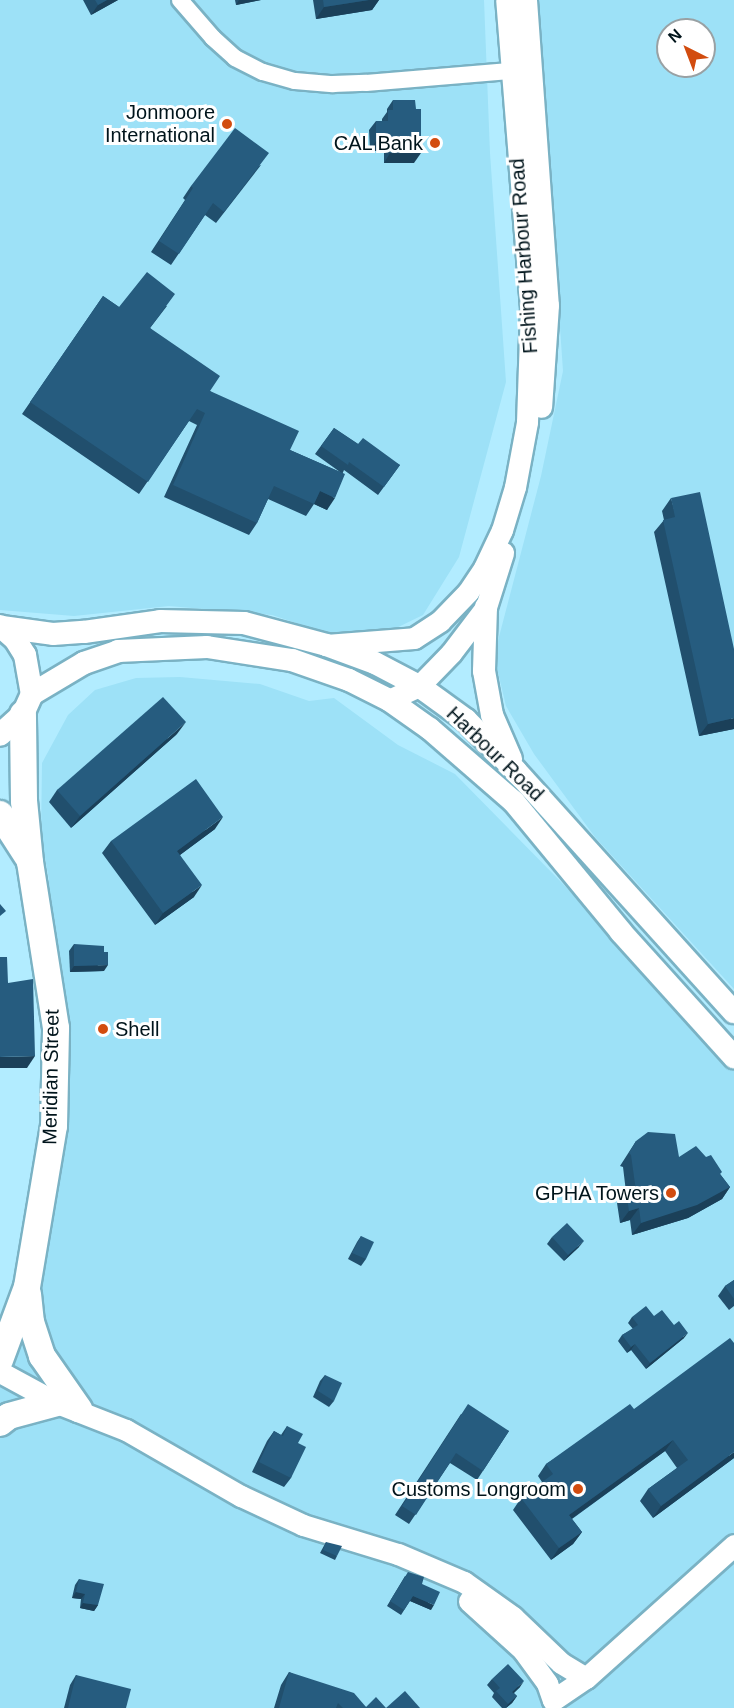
<!DOCTYPE html>
<style>
body{margin:0}
#map{position:relative;width:734px;height:1708px;overflow:hidden;background:#b2ecff;font-family:Helvetica,sans-serif}
div>[style]{position:absolute}
[style*='--x']{left:calc(var(--x)*1px);top:calc(var(--y)*1px);width:calc(var(--w)*1px);rotate:calc(var(--a)*1deg)}
.built>*{inset:0;background:#9de1f7}
.roads{filter:drop-shadow(2px 0 #7ab2c4) drop-shadow(-2px 0 #7ab2c4) drop-shadow(0 2px #7ab2c4) drop-shadow(0 -2px #7ab2c4)}
.minor>*{height:16px;margin:-8px;padding:0 8px;transform-origin:8px;border-radius:8px;background:#fff}
.tertiary>*{height:21px;margin:-10.5px;padding:0 10.5px;transform-origin:10.5px;border-radius:10.5px;background:#fff}
.secondary>*{height:22px;margin:-11px;padding:0 11px;transform-origin:11px;border-radius:11px;background:#fff}
.primary>*{height:26px;margin:-13px;padding:0 13px;transform-origin:13px;border-radius:13px;background:#fff}
.wall>*{inset:0;background:#214f6d}
.shaded-wall>*{inset:0;background:#1b4059}
.building>*{inset:0;background:#265c7f}
.dots>*{width:16px;height:16px;translate:-50% -50%;box-sizing:border-box;border:3px solid #fff;border-radius:50%}
span{translate:-50% -50%;white-space:nowrap;text-align:center;line-height:1.15;-webkit-text-stroke:6px #fff;paint-order:stroke}
.poi-label{font-size:20px;color:#00141b}
.right{translate:-100% -50%;text-align:right}
.left{translate:0 -50%;text-align:left}
.street-label{font-size:20px;color:#00141b}
.north{position:absolute;left:656px;top:18px;width:60px;height:60px;box-sizing:border-box;background:#fff;border:2px solid #99a1a4;border-radius:50%;rotate:318deg;font-size:16px;font-weight:700;line-height:24px;text-align:center;color:#00141b}
.north::after{content:'';display:block;margin:auto;width:21px;height:27px;background:#d24c0f;clip-path:polygon(50% 0,100% 100%,50% 72%,0 100%)}
</style>
<div id="map">
<div class="built">
<i style="clip-path:polygon(0 0,484px 0,490px 153px,506px 382px,459px 557px,423px 615px,386px 633px,344px 639px,272px 615px,169px 606px,74px 616px,0 610px)"></i>
<i style="clip-path:polygon(evenodd,532px 0,734px 0,734px 989px,595px 837px,534px 754px,506px 706px,494px 656px,541px 476px,563px 371px,549px 168px,532px 0,668px 30px,704px 30px,704px 66px,668px 66px,668px 30px)"></i>
<i style="clip-path:polygon(180px 677px,260px 684px,309px 701px,334px 698px,398px 745px,455px 774px,563px 884px,734px 1067px,734px 1708px,0 1708px,0 1344px,23px 1281px,53px 1055px,31px 885px,49px 880px,41px 836px,42px 763px,68px 715px,95px 690px,136px 678px)"></i>
</div>
<div class="roads">
<div class="minor">
<i style="--x:180;--y:0;--w:50;--a:49"></i>
<i style="--x:213;--y:38;--w:30;--a:42"></i>
<i style="--x:235;--y:58;--w:31;--a:27"></i>
<i style="--x:263;--y:72;--w:33;--a:16"></i>
<i style="--x:295;--y:81;--w:38;--a:5"></i>
<i style="--x:333;--y:84;--w:33;--a:-2"></i>
<i style="--x:366;--y:83;--w:144;--a:-4.8"></i>
<i style="--x:510;--y:71;--w:13;--a:27"></i>
</div>
<div class="tertiary">
<i style="--x:526;--y:0;--w:306;--a:85.9"></i>
<i style="--x:548;--y:305;--w:102;--a:93.9"></i>
<i style="--x:326;--y:645;--w:88;--a:-4.5"></i>
<i style="--x:414;--y:638;--w:31;--a:-33"></i>
<i style="--x:440;--y:621;--w:40;--a:-46"></i>
<i style="--x:468;--y:592;--w:29;--a:-56"></i>
<i style="--x:484;--y:568;--w:42;--a:-64.7"></i>
<i style="--x:502;--y:530;--w:45;--a:-73.2"></i>
<i style="--x:515;--y:487;--w:66;--a:-79.5"></i>
<i style="--x:527;--y:422;--w:114;--a:-88"></i>
<i style="--x:531;--y:308;--w:309;--a:-94.6"></i>
<i style="--x:389;--y:700;--w:33;--a:-25"></i>
<i style="--x:419;--y:686;--w:46;--a:-45.9"></i>
<i style="--x:451;--y:653;--w:58;--a:-52.7"></i>
<i style="--x:486;--y:607;--w:57;--a:-72.5"></i>
<i style="--x:0;--y:1372;--w:65;--a:28.5"></i>
<i style="--x:57;--y:1403;--w:74;--a:21.4"></i>
<i style="--x:126;--y:1430;--w:133;--a:29.9"></i>
<i style="--x:241;--y:1496;--w:68;--a:25.1"></i>
<i style="--x:303;--y:1525;--w:99;--a:17"></i>
<i style="--x:398;--y:1554;--w:72;--a:23"></i>
<i style="--x:464;--y:1582;--w:60;--a:35.5"></i>
<i style="--x:513;--y:1617;--w:66;--a:43.8"></i>
<i style="--x:561;--y:1663;--w:29;--a:31"></i>
<i style="--x:469;--y:1601;--w:73;--a:42.2"></i>
<i style="--x:523;--y:1650;--w:41;--a:54"></i>
<i style="--x:547;--y:1683;--w:18;--a:71"></i>
<i style="--x:553;--y:1700;--w:40;--a:-34"></i>
<i style="--x:586;--y:1678;--w:199;--a:-41.9"></i>
</div>
<div class="secondary">
<i style="--x:486;--y:607;--w:64;--a:91.8"></i>
<i style="--x:484;--y:671;--w:45;--a:79.7"></i>
<i style="--x:492;--y:715;--w:48;--a:66.6"></i>
<i style="--x:0;--y:626;--w:20;--a:41"></i>
<i style="--x:15;--y:639;--w:19;--a:58"></i>
<i style="--x:25;--y:655;--w:40;--a:80"></i>
<i style="--x:32;--y:694;--w:22;--a:114"></i>
<i style="--x:23;--y:714;--w:31;--a:138"></i>
<i style="--x:2;--y:627;--w:51;--a:7.8"></i>
<i style="--x:53;--y:634;--w:31;--a:-4"></i>
<i style="--x:84;--y:632;--w:77;--a:-8.2"></i>
<i style="--x:160;--y:621;--w:84;--a:1.4"></i>
<i style="--x:244;--y:623;--w:85;--a:15"></i>
<i style="--x:326;--y:645;--w:52;--a:20.2"></i>
<i style="--x:375;--y:663;--w:50;--a:27.6"></i>
<i style="--x:419;--y:686;--w:58;--a:35.9"></i>
<i style="--x:466;--y:720;--w:71;--a:45.6"></i>
<i style="--x:516;--y:771;--w:325;--a:47.9"></i>
<i style="--x:32;--y:694;--w:61;--a:-30.8"></i>
<i style="--x:84;--y:663;--w:36;--a:-19"></i>
<i style="--x:118;--y:651;--w:89;--a:-2.6"></i>
<i style="--x:207;--y:647;--w:86;--a:8.7"></i>
<i style="--x:292;--y:660;--w:60;--a:19.3"></i>
<i style="--x:349;--y:680;--w:45;--a:26.6"></i>
<i style="--x:389;--y:700;--w:50;--a:35.3"></i>
<i style="--x:430;--y:729;--w:111;--a:41"></i>
<i style="--x:514;--y:802;--w:168;--a:50.5"></i>
<i style="--x:621;--y:932;--w:169;--a:47.9"></i>
</div>
<div class="primary">
<i style="--x:0;--y:814;--w:50;--a:57.3"></i>
<i style="--x:28;--y:1294;--w:28;--a:84"></i>
<i style="--x:31;--y:1322;--w:36;--a:72"></i>
<i style="--x:42;--y:1356;--w:65;--a:55.1"></i>
<i style="--x:0;--y:1360;--w:78;--a:-69.7"></i>
<i style="--x:27;--y:1287;--w:163;--a:-80.5"></i>
<i style="--x:54;--y:1126;--w:98;--a:-88.8"></i>
<i style="--x:56;--y:1028;--w:168;--a:-98.9"></i>
<i style="--x:30;--y:862;--w:61;--a:-95.6"></i>
<i style="--x:24;--y:801;--w:87;--a:-90.7"></i>
<i style="--x:0;--y:1423;--w:11;--a:-38"></i>
<i style="--x:9;--y:1416;--w:50;--a:-15.2"></i>
</div>
</div>
<div class="wall">
<i style="clip-path:polygon(83px 0,118px 0,91px 15px)"></i>
<i style="clip-path:polygon(235px 0,261px 0,236px 5px)"></i>
<i style="clip-path:polygon(313px 0,379px 0,372px 10px,316px 19px)"></i>
<i style="clip-path:polygon(393px 100px,414px 163px,384px 163px,384px 151px,370px 151px,369px 130px,376px 121px,382px 121px,382px 119px,387px 112px,387px 109px)"></i>
<i style="clip-path:polygon(261px 165px,216px 223px,205px 215px,171px 265px,151px 252px,185px 200px,183px 198px,191px 186px)"></i>
<i style="clip-path:polygon(103px 296px,119px 307px,167px 306px,150px 328px,210px 391px,290px 450px,340px 472px,315px 454px,334px 428px,358px 444px,400px 465px,378px 495px,344px 470px,327px 510px,314px 504px,306px 516px,268px 499px,257px 523px,249px 535px,164px 497px,197px 425px,189px 421px,139px 494px,22px 414px)"></i>
<i style="clip-path:polygon(671px 498px,734px 729px,699px 736px,654px 532px,664px 520px,662px 511px)"></i>
<i style="clip-path:polygon(177px 734px,71px 828px,49px 802px,57px 790px)"></i>
<i style="clip-path:polygon(215px 829px,180px 855px,194px 897px,155px 925px,102px 853px,111px 841px)"></i>
<i style="clip-path:polygon(74px 944px,104px 971px,70px 972px,69px 951px)"></i>
<i style="clip-path:polygon(636px 1141px,679px 1157px,720px 1174px,730px 1187px,722px 1199px,688px 1218px,632px 1235px,630px 1220px,620px 1223px,617px 1203px,626px 1192px,623px 1167px,620px 1166px)"></i>
<i style="clip-path:polygon(361px 1236px,366px 1259px,361px 1266px,348px 1259px,357px 1242px)"></i>
<i style="clip-path:polygon(552px 1237px,579px 1247px,564px 1261px,547px 1244px)"></i>
<i style="clip-path:polygon(734px 1280px,734px 1306px,729px 1310px,718px 1296px,725px 1286px)"></i>
<i style="clip-path:polygon(654px 1316px,684px 1338px,646px 1369px,631px 1350px,627px 1353px,618px 1341px,622px 1335px,633px 1329px,628px 1323px,632px 1317px)"></i>
<i style="clip-path:polygon(325px 1375px,334px 1401px,329px 1407px,313px 1397px,320px 1381px)"></i>
<i style="clip-path:polygon(634px 1409px,734px 1458px,653px 1518px,640px 1501px,648px 1489px,677px 1468px,665px 1451px,572px 1519px,582px 1532px,573px 1544px,551px 1560px,513px 1510px,521px 1498px,542px 1482px,538px 1476px,546px 1464px)"></i>
<i style="clip-path:polygon(461px 1414px,509px 1431px,477px 1480px,450px 1463px,409px 1524px,395px 1515px)"></i>
<i style="clip-path:polygon(287px 1426px,298px 1443px,291px 1478px,284px 1487px,252px 1472px,267px 1441px,274px 1431px,281px 1435px)"></i>
<i style="clip-path:polygon(326px 1542px,337px 1556px,335px 1560px,320px 1553px)"></i>
<i style="clip-path:polygon(405px 1576px,422px 1584px,431px 1610px,410px 1601px,401px 1615px,387px 1606px)"></i>
<i style="clip-path:polygon(79px 1579px,98px 1605px,94px 1611px,80px 1608px,81px 1599px,72px 1598px,75px 1585px)"></i>
<i style="clip-path:polygon(289px 1672px,366px 1707px,386px 1708px,274px 1708px,281px 1685px)"></i>
<i style="clip-path:polygon(76px 1675px,126px 1708px,64px 1708px,70px 1685px)"></i>
<i style="clip-path:polygon(492px 1679px,520px 1687px,514px 1693px,517px 1696px,512px 1703px,506px 1708px,502px 1708px,492px 1697px,494px 1693px,487px 1685px)"></i>
</div>
<div class="shaded-wall">
<i style="clip-path:polygon(107px 0,118px 0,91px 15px,98px 5px)"></i>
<i style="clip-path:polygon(239px 0,261px 0,236px 5px)"></i>
<i style="clip-path:polygon(369px 0,379px 0,372px 10px,316px 19px,324px 7px)"></i>
<i style="clip-path:polygon(376px 141px,390px 141px,384px 151px,370px 151px)"></i>
<i style="clip-path:polygon(390px 153px,421px 153px,414px 163px,384px 163px)"></i>
<i style="clip-path:polygon(320px 491px,335px 498px,327px 510px,314px 504px)"></i>
<i style="clip-path:polygon(734px 718px,734px 729px,699px 736px,708px 724px)"></i>
<i style="clip-path:polygon(186px 722px,177px 734px,71px 828px,80px 816px)"></i>
<i style="clip-path:polygon(223px 817px,215px 829px,169px 863px,177px 851px)"></i>
<i style="clip-path:polygon(202px 885px,194px 897px,155px 925px,163px 913px)"></i>
<i style="clip-path:polygon(108px 965px,104px 971px,70px 972px,74px 966px)"></i>
<i style="clip-path:polygon(35px 1056px,27px 1068px,0 1068px,0 1057px)"></i>
<i style="clip-path:polygon(730px 1187px,722px 1199px,688px 1218px,632px 1235px,641px 1223px)"></i>
<i style="clip-path:polygon(639px 1208px,630px 1220px,620px 1223px,629px 1211px)"></i>
<i style="clip-path:polygon(584px 1241px,579px 1247px,564px 1261px,568px 1255px)"></i>
<i style="clip-path:polygon(688px 1333px,684px 1338px,646px 1369px,650px 1363px)"></i>
<i style="clip-path:polygon(635px 1344px,631px 1350px,627px 1353px,631px 1347px)"></i>
<i style="clip-path:polygon(673px 1440px,665px 1451px,560px 1527px,569px 1515px)"></i>
<i style="clip-path:polygon(734px 1452px,734px 1458px,653px 1518px,661px 1506px)"></i>
<i style="clip-path:polygon(582px 1532px,573px 1544px,551px 1560px,559px 1548px)"></i>
<i style="clip-path:polygon(76px 1592px,85px 1594px,81px 1599px,72px 1598px)"></i>
<i style="clip-path:polygon(413px 1596px,434px 1605px,431px 1610px,410px 1601px)"></i>
<i style="clip-path:polygon(83px 1603px,98px 1605px,94px 1611px,80px 1608px)"></i>
<i style="clip-path:polygon(524px 1681px,520px 1687px,508px 1698px,512px 1692px)"></i>
<i style="clip-path:polygon(517px 1696px,512px 1703px,506px 1708px,508px 1704px)"></i>
</div>
<div class="building">
<i style="clip-path:polygon(95px 0,107px 0,98px 5px)"></i>
<i style="clip-path:polygon(323px 0,369px 0,324px 7px)"></i>
<i style="clip-path:polygon(393px 100px,415px 100px,416px 109px,421px 109px,421px 153px,390px 153px,390px 141px,376px 141px,376px 121px,388px 121px,388px 110px,393px 110px)"></i>
<i style="clip-path:polygon(235px 128px,269px 153px,224px 212px,213px 203px,179px 254px,159px 241px,193px 188px,191px 186px)"></i>
<i style="clip-path:polygon(147px 272px,175px 294px,150px 328px,220px 376px,210px 391px,299px 431px,290px 450px,345px 474px,335px 498px,320px 491px,314px 504px,274px 486px,257px 523px,173px 485px,205px 413px,197px 409px,148px 482px,30px 402px,103px 296px,119px 307px)"></i>
<i style="clip-path:polygon(334px 428px,358px 444px,363px 438px,400px 465px,384px 487px,349px 462px,348px 465px,321px 446px)"></i>
<i style="clip-path:polygon(700px 492px,734px 649px,734px 718px,708px 724px,663px 520px,675px 517px,671px 498px)"></i>
<i style="clip-path:polygon(163px 697px,186px 722px,80px 816px,57px 790px)"></i>
<i style="clip-path:polygon(196px 779px,223px 817px,177px 851px,202px 885px,163px 913px,111px 841px)"></i>
<i style="clip-path:polygon(0 904px,6px 911px,0 916px)"></i>
<i style="clip-path:polygon(74px 944px,104px 946px,104px 952px,108px 952px,108px 965px,74px 966px)"></i>
<i style="clip-path:polygon(0 957px,7px 957px,8px 983px,33px 979px,35px 1056px,0 1057px)"></i>
<i style="clip-path:polygon(648px 1132px,675px 1134px,679px 1157px,696px 1146px,706px 1157px,711px 1155px,722px 1172px,720px 1174px,730px 1187px,697px 1205px,641px 1223px,639px 1208px,629px 1211px,626px 1191px,636px 1191px,631px 1155px,629px 1153px,636px 1141px)"></i>
<i style="clip-path:polygon(567px 1223px,584px 1241px,568px 1255px,552px 1237px)"></i>
<i style="clip-path:polygon(361px 1236px,374px 1242px,366px 1259px,352px 1253px)"></i>
<i style="clip-path:polygon(734px 1280px,734px 1299px,725px 1286px)"></i>
<i style="clip-path:polygon(646px 1306px,654px 1316px,662px 1310px,674px 1325px,679px 1321px,688px 1333px,650px 1363px,635px 1344px,631px 1347px,622px 1335px,638px 1325px,632px 1317px)"></i>
<i style="clip-path:polygon(730px 1338px,734px 1343px,734px 1452px,661px 1506px,648px 1489px,688px 1460px,673px 1440px,569px 1515px,582px 1532px,559px 1548px,521px 1498px,553px 1474px,546px 1464px,630px 1404px,634px 1409px)"></i>
<i style="clip-path:polygon(325px 1375px,342px 1383px,334px 1401px,318px 1391px)"></i>
<i style="clip-path:polygon(468px 1404px,509px 1431px,483px 1471px,456px 1453px,416px 1515px,402px 1506px)"></i>
<i style="clip-path:polygon(287px 1426px,303px 1434px,298px 1443px,306px 1447px,291px 1478px,259px 1462px,274px 1431px,283px 1436px)"></i>
<i style="clip-path:polygon(326px 1542px,342px 1546px,337px 1556px,323px 1550px)"></i>
<i style="clip-path:polygon(408px 1572px,424px 1577px,422px 1584px,440px 1592px,434px 1605px,413px 1596px,404px 1610px,390px 1601px)"></i>
<i style="clip-path:polygon(79px 1579px,104px 1584px,98px 1605px,83px 1603px,85px 1594px,76px 1592px)"></i>
<i style="clip-path:polygon(508px 1664px,524px 1681px,512px 1692px,517px 1696px,508px 1704px,496px 1691px,500px 1688px,492px 1679px)"></i>
<i style="clip-path:polygon(289px 1672px,354px 1693px,366px 1707px,376px 1697px,386px 1708px,343px 1708px,338px 1703px,336px 1708px,279px 1708px)"></i>
<i style="clip-path:polygon(76px 1675px,131px 1689px,126px 1708px,68px 1708px)"></i>
<i style="clip-path:polygon(405px 1691px,420px 1708px,386px 1708px)"></i>
</div>
<div class="dots">
<i style="left:227px;top:124px;background:#d24c0f"></i>
<i style="left:435px;top:143px;background:#d24c0f"></i>
<i style="left:103px;top:1029px;background:#d24c0f"></i>
<i style="left:671px;top:1193px;background:#d24c0f"></i>
<i style="left:578px;top:1489px;background:#d24c0f"></i>
</div>
<div class="poi-label">
<span class="right" style="left:215px;top:124px">Jonmoore<br>International</span>
<span class="right" style="left:423px;top:143px">CAL Bank</span>
<span class="left" style="left:115px;top:1029px">Shell</span>
<span class="right" style="left:659px;top:1193px">GPHA Towers</span>
<span class="right" style="left:566px;top:1489px">Customs Longroom</span>
</div>
<div class="street-label">
<span style="left:524px;top:256px;rotate:-94deg">Fishing Harbour Road</span>
<span style="left:495px;top:754px;rotate:44deg">Harbour Road</span>
<span style="left:51px;top:1077px;rotate:-89deg">Meridian Street</span>
</div>
<div class="north">N</div>
</div>
